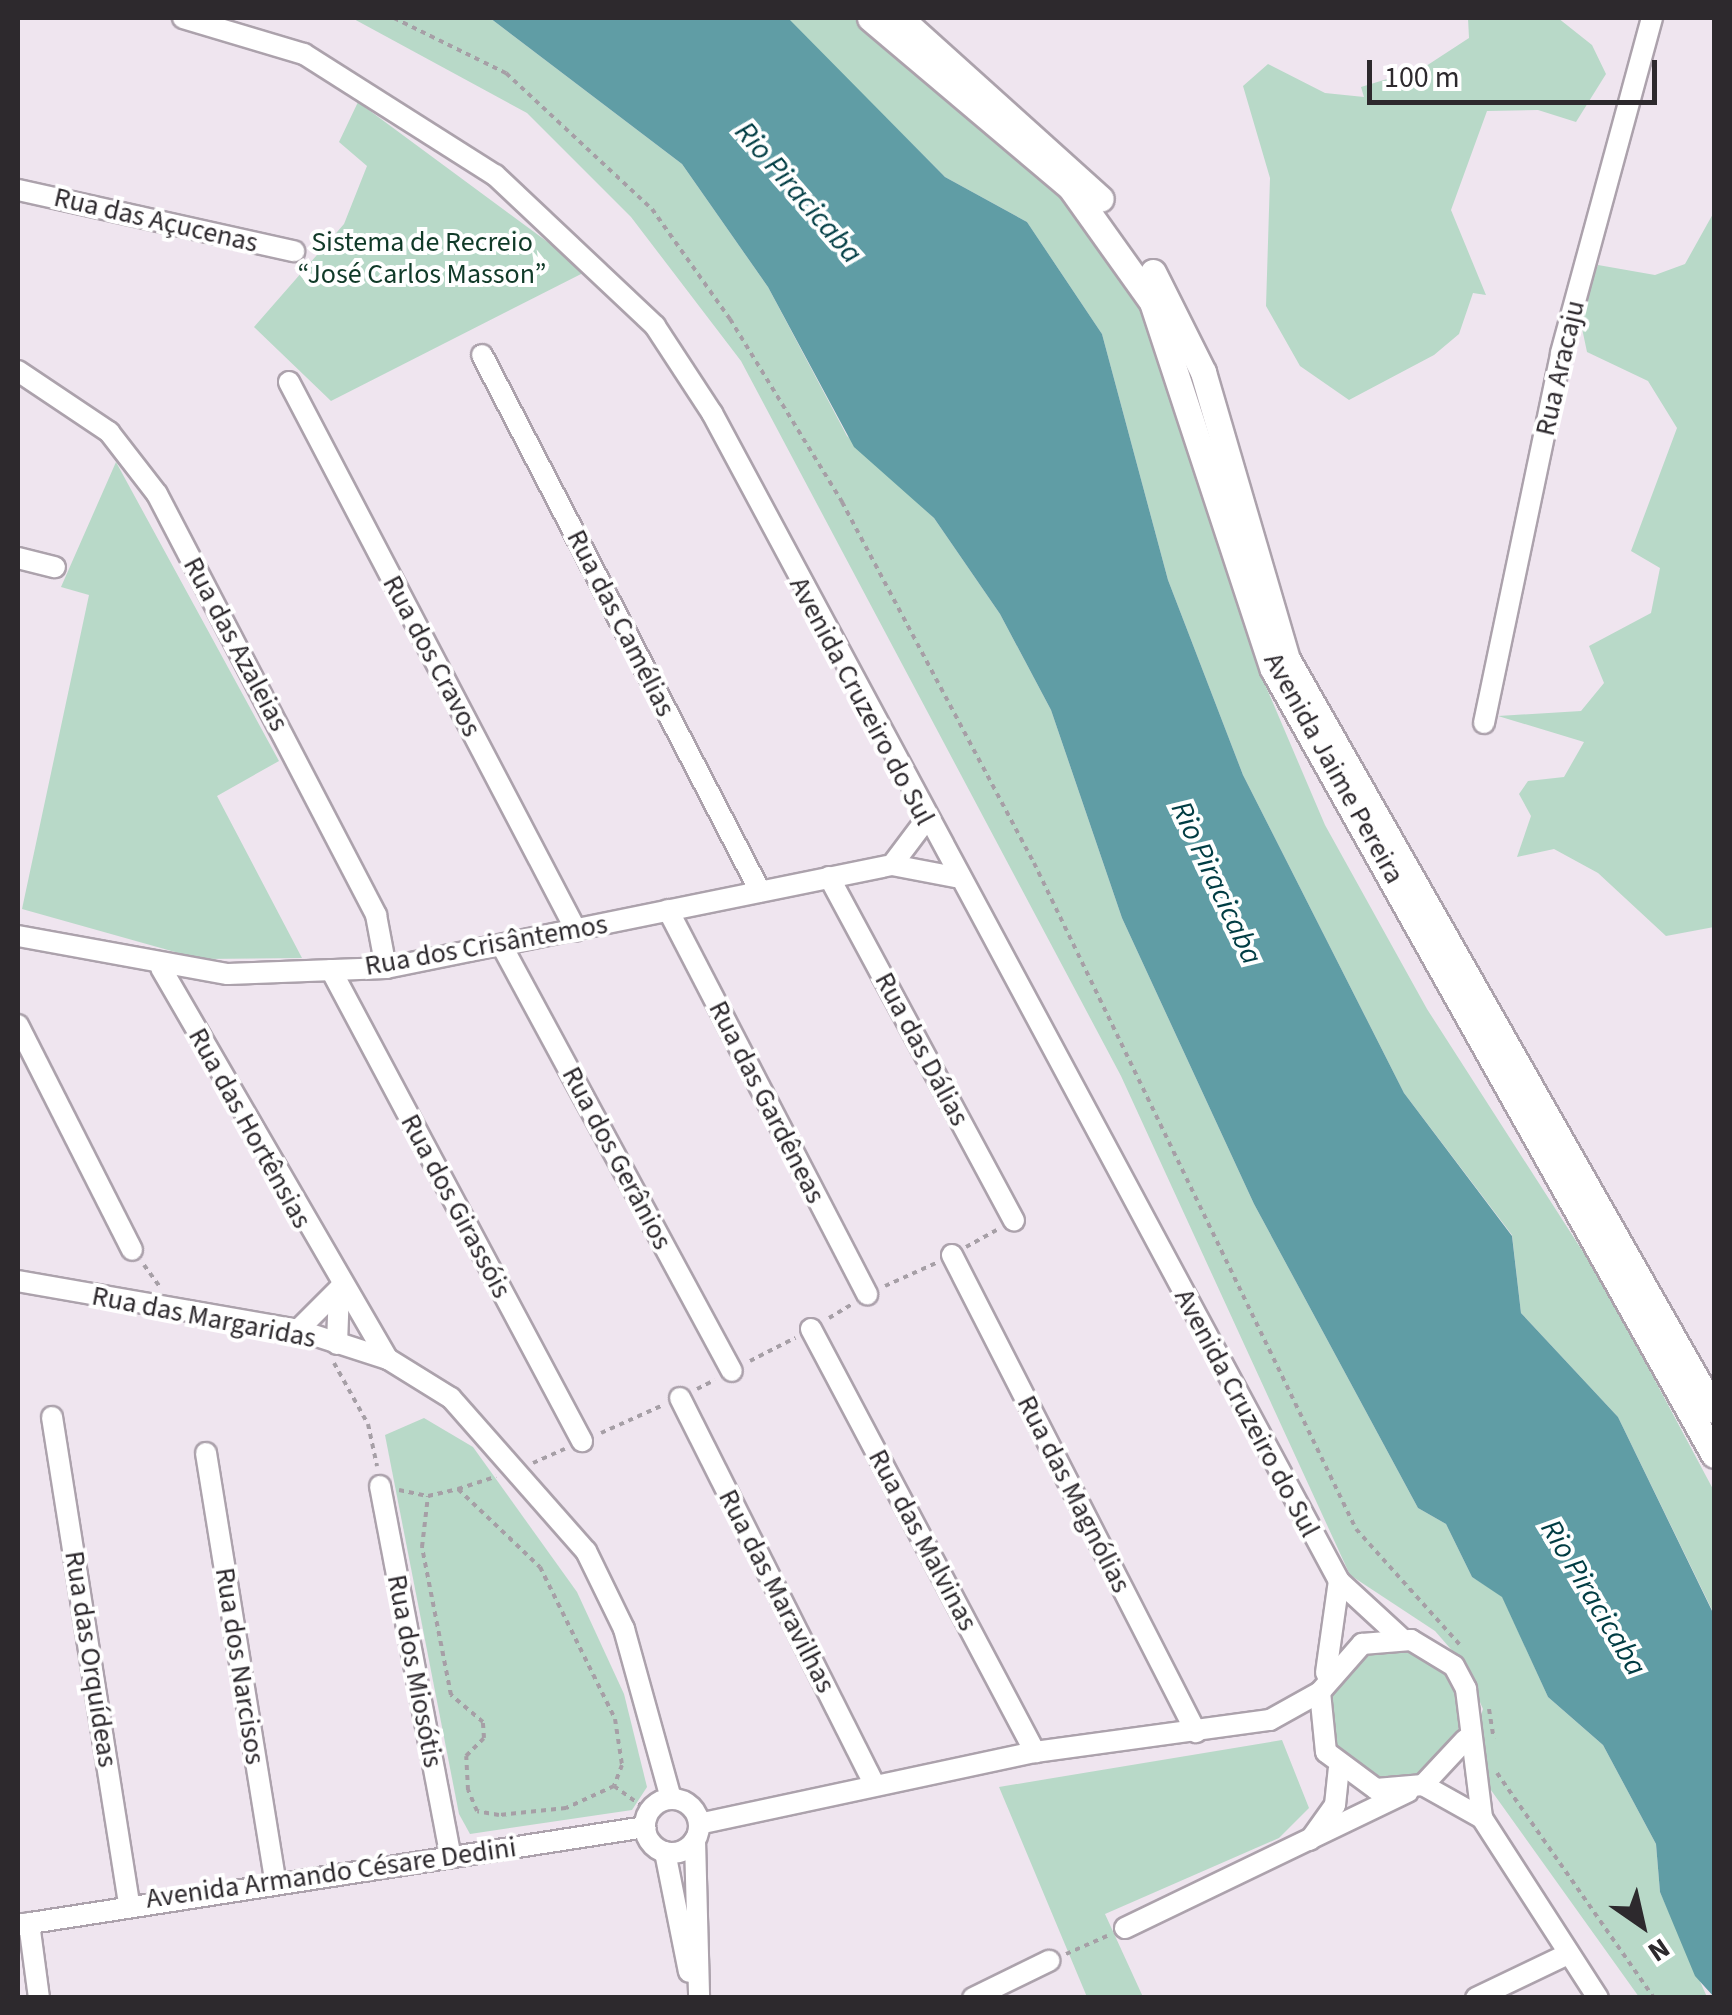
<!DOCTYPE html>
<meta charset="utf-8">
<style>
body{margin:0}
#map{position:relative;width:1732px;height:2015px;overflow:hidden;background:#efe5ef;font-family:"Source Sans 3",sans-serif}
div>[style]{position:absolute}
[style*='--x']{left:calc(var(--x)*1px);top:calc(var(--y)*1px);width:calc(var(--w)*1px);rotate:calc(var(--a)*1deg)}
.green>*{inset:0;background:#b8d9c8}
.round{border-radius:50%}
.water>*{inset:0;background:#609da5}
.path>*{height:4px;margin-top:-2px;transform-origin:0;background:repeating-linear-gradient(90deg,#a69fa6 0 5px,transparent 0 10px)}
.roads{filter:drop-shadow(2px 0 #aca2ac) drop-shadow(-2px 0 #aca2ac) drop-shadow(0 2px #aca2ac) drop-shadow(0 -2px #aca2ac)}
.minor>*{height:20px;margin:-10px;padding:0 10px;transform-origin:10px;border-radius:10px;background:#fff}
.minor>.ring{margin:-10px;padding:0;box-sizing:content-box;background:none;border:20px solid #fff;border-radius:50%}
.major>*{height:25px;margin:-12.5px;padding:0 12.5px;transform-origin:12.5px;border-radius:12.5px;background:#fff}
span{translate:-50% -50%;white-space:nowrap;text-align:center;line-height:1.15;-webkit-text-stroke:8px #fff;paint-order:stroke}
.street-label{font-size:28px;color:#2d292d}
.park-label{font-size:28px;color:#103a28}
.water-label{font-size:30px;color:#003c43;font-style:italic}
.frame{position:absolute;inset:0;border:20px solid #2d292d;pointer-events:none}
.north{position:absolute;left:1592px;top:1875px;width:100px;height:100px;-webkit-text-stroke:8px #fff;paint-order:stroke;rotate:146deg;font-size:28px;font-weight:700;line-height:40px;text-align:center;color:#2d292d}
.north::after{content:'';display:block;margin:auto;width:35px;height:45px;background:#2d292d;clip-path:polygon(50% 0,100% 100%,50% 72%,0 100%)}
.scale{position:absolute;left:1367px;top:60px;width:290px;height:45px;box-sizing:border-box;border:5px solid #2d292d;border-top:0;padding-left:12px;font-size:30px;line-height:35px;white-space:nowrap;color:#2d292d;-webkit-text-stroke:8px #fff;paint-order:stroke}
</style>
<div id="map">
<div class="green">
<i style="clip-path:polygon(352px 18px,490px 18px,682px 164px,768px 287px,847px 436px,934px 518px,1000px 614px,1051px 710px,1122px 918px,1254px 1204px,1418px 1508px,1446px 1524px,1472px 1577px,1502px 1596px,1548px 1697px,1603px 1745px,1656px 1844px,1660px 1892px,1707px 1997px,1639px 1997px,1478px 1772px,1472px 1742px,1483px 1709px,1463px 1663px,1435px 1631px,1350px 1575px,1121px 1076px,741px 361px,631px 217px,527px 113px)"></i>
<i style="clip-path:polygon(786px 18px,856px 18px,1062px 200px,1141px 311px,1258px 668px,1325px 825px,1427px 1009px,1603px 1283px,1714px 1491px,1714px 1614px,1618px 1417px,1521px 1313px,1512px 1235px,1404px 1093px,1243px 775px,1168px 580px,1102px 334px,1027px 222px,945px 177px)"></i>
<i style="clip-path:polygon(1468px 18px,1558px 18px,1592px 45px,1606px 74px,1576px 122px,1538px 110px,1487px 111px,1451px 210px,1486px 295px,1473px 293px,1459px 334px,1434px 355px,1349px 400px,1300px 366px,1266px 306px,1270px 178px,1243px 86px,1268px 64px,1325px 93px,1364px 97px,1361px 87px,1423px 68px,1469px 38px)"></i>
<i style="clip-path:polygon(358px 102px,587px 271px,331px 401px,254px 327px,344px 224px,367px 166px,339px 142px)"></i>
<i style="clip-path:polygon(1714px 212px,1714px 927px,1666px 936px,1598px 873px,1554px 849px,1517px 857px,1531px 816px,1519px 794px,1528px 781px,1564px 777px,1584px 742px,1498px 716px,1581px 711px,1604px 683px,1589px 646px,1651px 613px,1660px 568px,1631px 551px,1677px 428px,1648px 381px,1587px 352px,1579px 314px,1598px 265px,1655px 275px,1685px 264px)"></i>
<i style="clip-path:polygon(116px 462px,279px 761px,217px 796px,302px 958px,200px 959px,22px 909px,89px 595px,61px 587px)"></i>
<i style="clip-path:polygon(424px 1418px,473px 1447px,577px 1592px,624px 1694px,647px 1787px,632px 1810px,470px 1834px,459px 1814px,385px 1435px)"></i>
<i class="round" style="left:1328px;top:1648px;width:132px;height:132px"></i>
<i style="clip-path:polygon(1282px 1740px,1309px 1808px,1279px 1838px,1105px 1914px,1143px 1997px,1087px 1997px,999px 1787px)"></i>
</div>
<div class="water">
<i style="clip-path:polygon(490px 18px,788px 18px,945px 177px,1027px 222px,1102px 334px,1168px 580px,1243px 775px,1404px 1093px,1512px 1236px,1521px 1313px,1618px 1417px,1714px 1615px,1714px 1997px,1695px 1976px,1660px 1892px,1656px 1844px,1603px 1745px,1548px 1697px,1502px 1597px,1472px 1577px,1446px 1524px,1418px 1508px,1254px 1204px,1122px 918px,1051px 710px,1000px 614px,934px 518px,854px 447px,768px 287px,682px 164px)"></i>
</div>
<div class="path">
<i style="--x:394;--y:18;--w:125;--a:26.2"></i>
<i style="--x:506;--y:73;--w:200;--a:43"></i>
<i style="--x:652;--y:209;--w:135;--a:54.7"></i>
<i style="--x:730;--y:319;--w:215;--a:58.5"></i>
<i style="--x:842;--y:502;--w:409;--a:62"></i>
<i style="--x:1034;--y:863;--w:740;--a:64.2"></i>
<i style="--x:1356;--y:1529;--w:157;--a:48.1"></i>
<i style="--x:966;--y:1247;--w:35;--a:-29"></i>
<i style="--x:144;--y:1265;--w:26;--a:54"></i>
<i style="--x:885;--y:1286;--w:56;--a:-24.3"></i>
<i style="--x:829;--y:1318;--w:26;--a:-31"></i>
<i style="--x:750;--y:1361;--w:51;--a:-27.1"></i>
<i style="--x:334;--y:1363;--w:70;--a:60.9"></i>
<i style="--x:368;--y:1424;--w:43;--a:77.9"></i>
<i style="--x:697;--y:1389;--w:20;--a:-27"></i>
<i style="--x:601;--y:1433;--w:66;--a:-24.2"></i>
<i style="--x:533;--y:1463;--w:35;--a:-24"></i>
<i style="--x:458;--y:1489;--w:113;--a:43.6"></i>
<i style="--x:540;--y:1567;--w:169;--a:63.7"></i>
<i style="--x:615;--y:1719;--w:47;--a:81.3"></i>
<i style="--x:622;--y:1765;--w:22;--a:111"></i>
<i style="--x:614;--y:1786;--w:53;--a:155.4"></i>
<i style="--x:566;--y:1808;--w:67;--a:174"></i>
<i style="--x:499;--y:1815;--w:22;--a:-170"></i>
<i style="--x:477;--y:1811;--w:23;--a:-113"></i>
<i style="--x:468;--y:1790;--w:34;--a:-93"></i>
<i style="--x:466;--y:1756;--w:25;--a:-45"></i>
<i style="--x:484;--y:1738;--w:16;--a:-94"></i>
<i style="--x:483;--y:1722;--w:42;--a:-139.8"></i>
<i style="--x:451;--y:1695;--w:151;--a:-101.1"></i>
<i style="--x:422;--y:1547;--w:51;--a:-83.3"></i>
<i style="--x:428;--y:1496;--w:31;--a:-13"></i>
<i style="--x:458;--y:1489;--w:40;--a:-18"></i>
<i style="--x:399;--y:1490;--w:30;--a:12"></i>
<i style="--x:1489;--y:1709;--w:30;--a:81"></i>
<i style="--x:1497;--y:1773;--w:274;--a:55.1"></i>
<i style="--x:614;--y:1786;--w:34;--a:36"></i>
<i style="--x:1066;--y:1954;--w:45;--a:-23.7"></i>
</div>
<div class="roads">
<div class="minor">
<i style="--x:183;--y:18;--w:126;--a:16.6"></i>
<i style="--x:304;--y:54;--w:226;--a:32.4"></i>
<i style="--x:495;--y:175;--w:220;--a:43.3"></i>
<i style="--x:655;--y:326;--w:104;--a:56.8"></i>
<i style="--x:712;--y:413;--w:1326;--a:61.77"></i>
<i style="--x:1339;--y:1581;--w:84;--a:42.6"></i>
<i style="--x:18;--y:190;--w:283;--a:12.5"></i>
<i style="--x:482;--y:355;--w:604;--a:62.59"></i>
<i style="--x:18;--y:371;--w:110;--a:33.8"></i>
<i style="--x:109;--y:432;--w:78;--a:52.3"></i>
<i style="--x:157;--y:494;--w:475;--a:62.5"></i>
<i style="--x:376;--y:915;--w:54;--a:79.3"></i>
<i style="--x:289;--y:382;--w:619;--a:62.36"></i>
<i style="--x:18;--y:558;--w:38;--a:14"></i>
<i style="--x:1484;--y:723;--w:378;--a:-78.2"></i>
<i style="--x:1561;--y:353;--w:347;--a:-74.8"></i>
<i style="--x:892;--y:865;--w:55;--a:-53.1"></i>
<i style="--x:829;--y:877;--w:390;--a:61.7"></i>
<i style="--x:668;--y:910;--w:433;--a:62.6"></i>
<i style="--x:18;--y:936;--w:213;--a:10.3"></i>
<i style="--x:228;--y:974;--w:158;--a:-2.2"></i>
<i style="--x:386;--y:968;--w:516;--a:-11.51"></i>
<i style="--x:892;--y:865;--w:64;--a:10.8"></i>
<i style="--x:502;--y:946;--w:483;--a:61.6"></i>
<i style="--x:161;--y:968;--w:452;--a:59.9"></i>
<i style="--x:331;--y:970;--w:534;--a:61.95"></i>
<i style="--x:18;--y:1025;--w:252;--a:63.1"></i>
<i style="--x:952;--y:1255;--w:536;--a:62.91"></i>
<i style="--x:18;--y:1281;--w:284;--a:9.9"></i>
<i style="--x:298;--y:1330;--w:95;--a:17.9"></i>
<i style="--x:388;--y:1359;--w:74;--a:31.8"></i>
<i style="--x:451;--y:1398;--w:204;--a:48.6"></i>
<i style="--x:586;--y:1551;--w:87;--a:64"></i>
<i style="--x:624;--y:1629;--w:176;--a:74.5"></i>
<i style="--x:811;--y:1329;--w:479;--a:62.1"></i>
<i style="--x:298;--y:1330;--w:58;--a:-45"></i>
<i style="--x:337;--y:1344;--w:55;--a:-87.9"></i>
<i style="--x:680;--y:1398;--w:432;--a:63.3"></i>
<i style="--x:52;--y:1417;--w:491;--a:81"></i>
<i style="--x:206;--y:1453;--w:433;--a:80.8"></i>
<i style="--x:380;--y:1486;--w:378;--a:79.2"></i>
<i style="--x:1326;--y:1673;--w:93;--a:-82"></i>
<i style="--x:1465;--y:1740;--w:62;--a:133"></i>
<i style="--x:1423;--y:1785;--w:47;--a:175.1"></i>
<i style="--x:1376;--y:1789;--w:62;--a:-143.5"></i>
<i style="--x:1326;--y:1752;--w:60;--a:-95.7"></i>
<i style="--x:1320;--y:1692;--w:64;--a:-48.8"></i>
<i style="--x:1362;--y:1644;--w:49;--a:-4.7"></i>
<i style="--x:1411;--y:1640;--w:50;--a:31.2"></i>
<i style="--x:1454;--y:1666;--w:26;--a:62"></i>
<i style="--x:1466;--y:1689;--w:130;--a:82.9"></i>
<i style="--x:1482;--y:1818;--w:214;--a:57.2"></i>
<i style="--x:1423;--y:1785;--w:68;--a:29.2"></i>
<i class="ring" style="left:645px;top:1799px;width:34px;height:34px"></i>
<i style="--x:699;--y:1824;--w:344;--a:-12.1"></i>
<i style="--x:1035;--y:1752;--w:237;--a:-7.8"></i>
<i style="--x:1270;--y:1720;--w:57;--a:-29.2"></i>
<i style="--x:695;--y:1840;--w:158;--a:88.5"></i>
<i style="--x:1310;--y:1840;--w:43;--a:-54.5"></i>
<i style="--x:1335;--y:1805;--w:36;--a:-84"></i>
<i style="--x:665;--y:1852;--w:122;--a:78.7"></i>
<i style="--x:29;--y:1923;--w:76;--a:82.4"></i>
<i style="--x:18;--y:1925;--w:635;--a:-8.88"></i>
<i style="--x:1125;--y:1928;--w:314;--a:-25.7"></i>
<i style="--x:973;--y:1998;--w:85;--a:-26"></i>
<i style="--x:1476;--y:1998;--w:102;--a:-25.6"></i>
</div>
<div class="major">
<i style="--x:870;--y:18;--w:262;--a:40.2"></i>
<i style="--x:1070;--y:187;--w:141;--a:54.5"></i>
<i style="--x:1152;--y:302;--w:386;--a:71.8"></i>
<i style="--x:1273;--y:669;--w:901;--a:60.7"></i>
<i style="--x:900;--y:18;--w:270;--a:42"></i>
<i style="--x:1153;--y:272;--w:112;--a:63.4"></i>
<i style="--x:1203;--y:372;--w:299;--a:73.7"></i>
<i style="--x:1287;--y:659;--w:864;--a:60.38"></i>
</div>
</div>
<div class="street-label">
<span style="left:156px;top:220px;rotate:13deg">Rua das Açucenas</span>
<span style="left:1560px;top:368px;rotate:-77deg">Rua Aracaju</span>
<span style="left:621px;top:623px;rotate:63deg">Rua das Camélias</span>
<span style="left:236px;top:644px;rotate:62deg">Rua das Azaleias</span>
<span style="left:432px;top:656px;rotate:62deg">Rua dos Cravos</span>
<span style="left:862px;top:701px;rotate:62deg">Avenida Cruzeiro do Sul</span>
<span style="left:1334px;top:768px;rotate:61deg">Avenida Jaime Pereira</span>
<span style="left:486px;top:945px;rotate:-10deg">Rua dos Crisântemos</span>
<span style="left:922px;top:1049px;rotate:62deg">Rua das Dálias</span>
<span style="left:767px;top:1102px;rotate:63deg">Rua das Gardêneas</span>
<span style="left:250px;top:1128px;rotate:61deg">Rua das Hortênsias</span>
<span style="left:617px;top:1158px;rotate:62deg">Rua dos Gerânios</span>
<span style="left:456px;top:1206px;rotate:62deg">Rua dos Girassóis</span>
<span style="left:204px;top:1317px;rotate:11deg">Rua das Margaridas</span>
<span style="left:1247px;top:1413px;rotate:62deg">Avenida Cruzeiro do Sul</span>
<span style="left:1074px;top:1494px;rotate:63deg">Rua das Magnólias</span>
<span style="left:923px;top:1540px;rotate:62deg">Rua das Malvinas</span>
<span style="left:777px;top:1591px;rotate:63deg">Rua das Maravilhas</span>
<span style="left:91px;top:1659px;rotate:81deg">Rua das Orquídeas</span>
<span style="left:240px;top:1666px;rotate:81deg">Rua dos Narcisos</span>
<span style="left:415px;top:1671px;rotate:79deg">Rua dos Miosótis</span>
<span style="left:331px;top:1873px;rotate:-8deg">Avenida Armando Césare Dedini</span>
</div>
<div class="park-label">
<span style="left:422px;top:258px">Sistema de Recreio<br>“José Carlos Masson”</span>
</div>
<div class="water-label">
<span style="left:798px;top:193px;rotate:49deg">Rio Piracicaba</span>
<span style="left:1216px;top:883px;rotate:65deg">Rio Piracicaba</span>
<span style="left:1593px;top:1598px;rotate:59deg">Rio Piracicaba</span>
</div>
<div class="frame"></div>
<div class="north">N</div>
<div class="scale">100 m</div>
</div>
